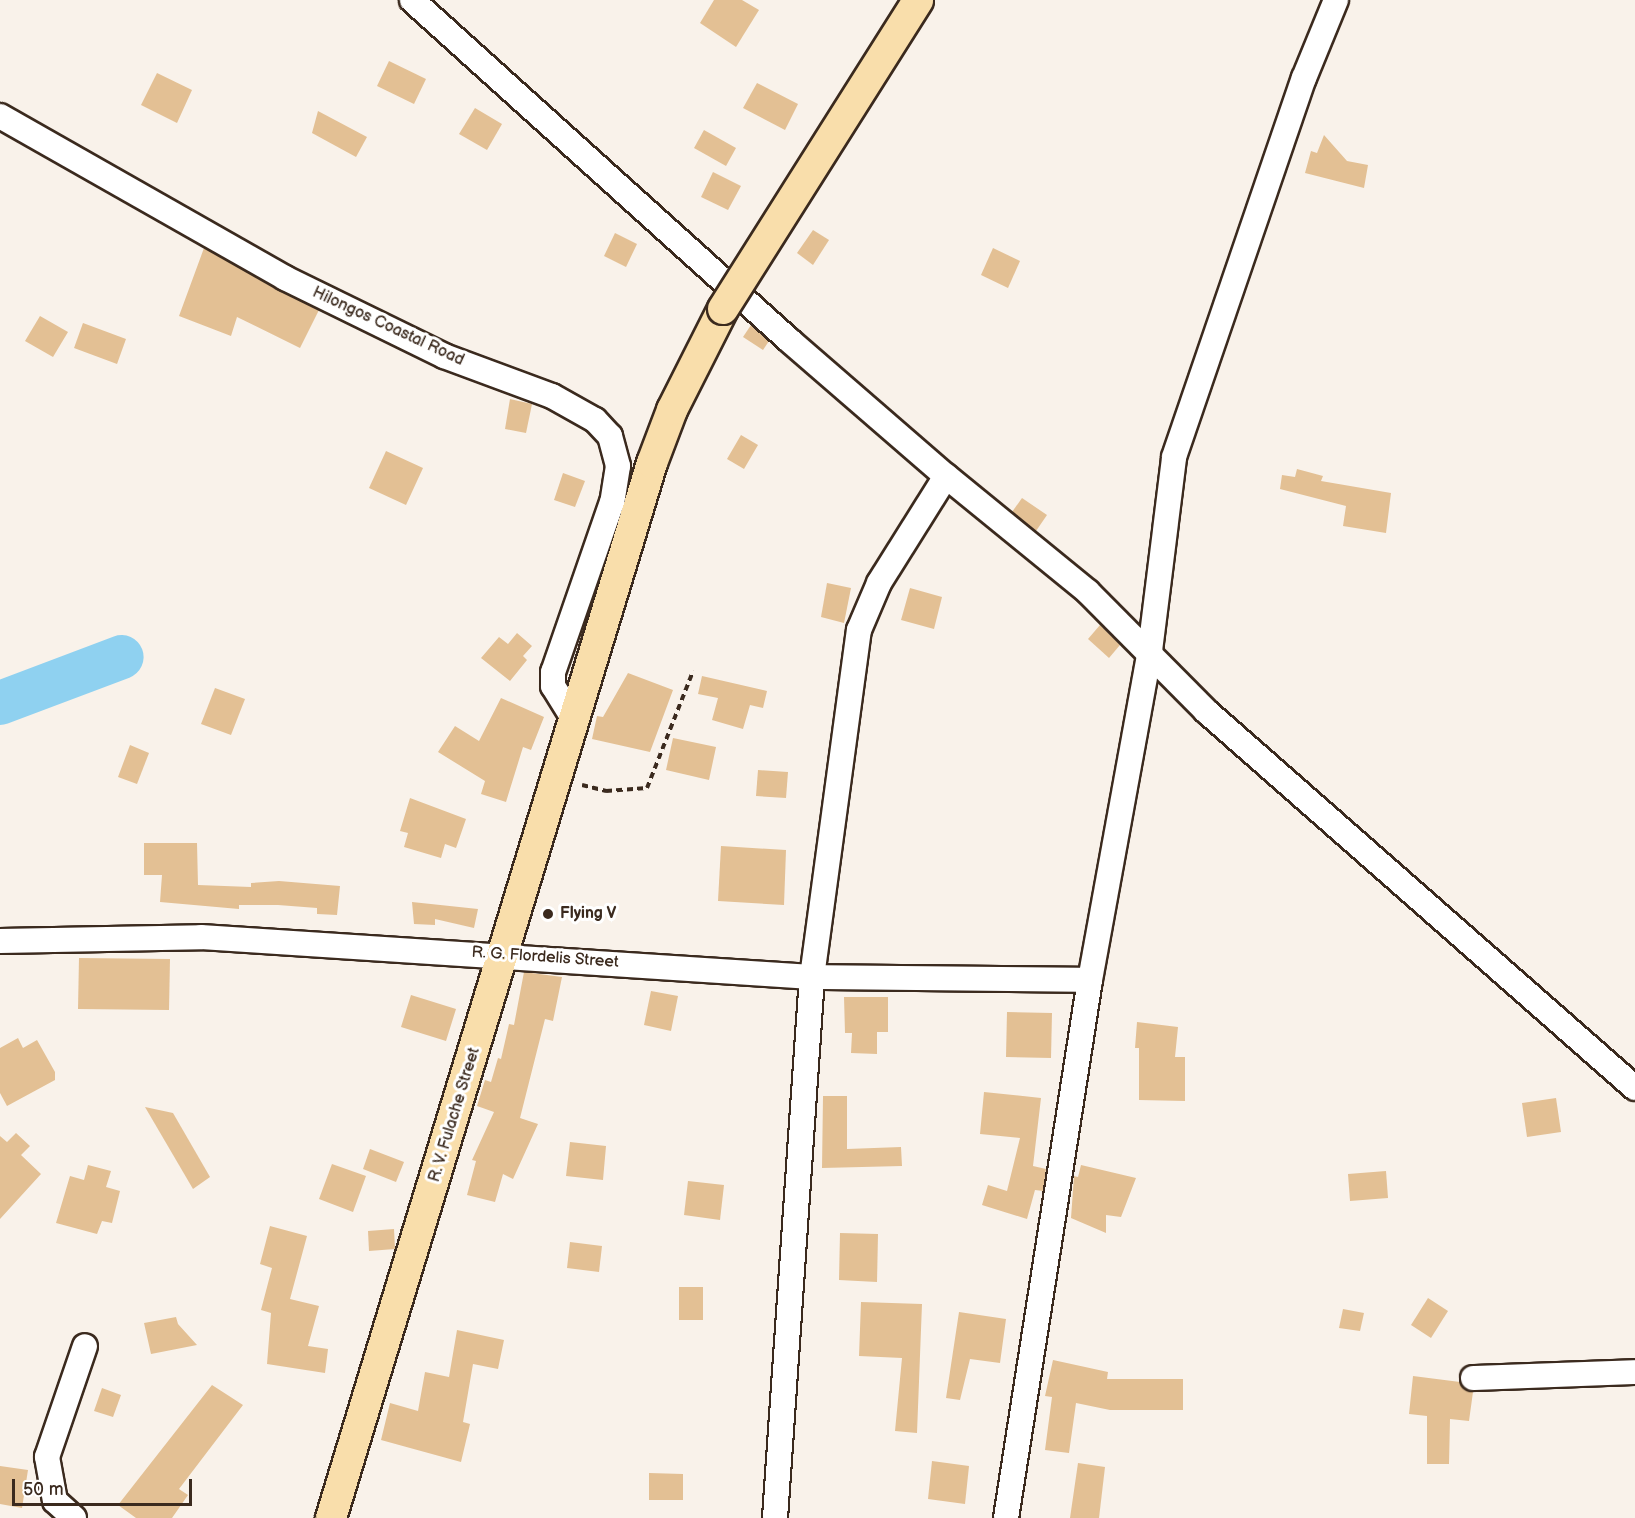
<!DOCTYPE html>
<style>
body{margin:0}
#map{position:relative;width:1635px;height:1518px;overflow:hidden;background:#f9f2ea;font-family:"Balsamiq Sans",sans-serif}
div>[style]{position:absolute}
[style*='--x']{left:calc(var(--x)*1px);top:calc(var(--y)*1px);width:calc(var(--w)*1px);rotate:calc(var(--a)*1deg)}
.river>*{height:44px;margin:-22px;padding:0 22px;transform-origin:22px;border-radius:22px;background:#8fd1f0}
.building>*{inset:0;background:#e3c094}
.path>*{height:4px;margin-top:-2px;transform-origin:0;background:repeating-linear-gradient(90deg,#3b2a1e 0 6px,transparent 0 10.5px)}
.roads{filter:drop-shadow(2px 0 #3b2a1e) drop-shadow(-2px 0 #3b2a1e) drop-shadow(0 2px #3b2a1e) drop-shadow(0 -2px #3b2a1e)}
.minor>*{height:24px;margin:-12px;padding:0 12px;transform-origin:12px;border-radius:12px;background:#fff}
.major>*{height:30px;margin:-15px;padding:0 15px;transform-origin:15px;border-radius:15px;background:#f9deab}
.bridges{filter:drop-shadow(2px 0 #3b2a1e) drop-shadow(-2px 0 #3b2a1e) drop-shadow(0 2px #3b2a1e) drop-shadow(0 -2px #3b2a1e)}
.major-bridge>*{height:30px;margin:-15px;padding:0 15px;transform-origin:15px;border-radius:15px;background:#f9deab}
.dots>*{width:16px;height:16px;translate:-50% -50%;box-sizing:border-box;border:3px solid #fff;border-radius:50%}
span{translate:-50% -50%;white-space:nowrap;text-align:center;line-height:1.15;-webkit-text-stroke:6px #fff;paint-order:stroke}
.street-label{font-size:16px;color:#3b2a1e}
.poi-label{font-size:16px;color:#3b2a1e;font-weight:700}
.left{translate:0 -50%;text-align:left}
.scale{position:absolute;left:12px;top:1479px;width:180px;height:27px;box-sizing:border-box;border:3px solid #3b2a1e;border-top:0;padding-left:8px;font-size:18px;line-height:21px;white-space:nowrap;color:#3b2a1e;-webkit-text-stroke:4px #fff;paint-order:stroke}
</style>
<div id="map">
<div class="river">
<i style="--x:0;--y:703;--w:130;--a:-20.7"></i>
</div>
<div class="building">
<i style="clip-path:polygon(714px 0,742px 0,759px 10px,736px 47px,700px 23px)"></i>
<i style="clip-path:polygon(389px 61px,426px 79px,414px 104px,377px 86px)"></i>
<i style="clip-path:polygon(157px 73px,192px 90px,177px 123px,141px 105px)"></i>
<i style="clip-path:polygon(757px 83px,798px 104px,785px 130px,743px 108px)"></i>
<i style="clip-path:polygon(475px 108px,502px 124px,487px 150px,459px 134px)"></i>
<i style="clip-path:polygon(318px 111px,367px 137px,356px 157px,312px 133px)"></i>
<i style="clip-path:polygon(704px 130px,736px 148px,726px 166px,694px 148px)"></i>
<i style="clip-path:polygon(1324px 135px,1347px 161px,1368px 165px,1364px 188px,1305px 173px,1311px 151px,1317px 153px)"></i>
<i style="clip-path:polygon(713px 172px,741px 186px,728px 210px,701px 197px)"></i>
<i style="clip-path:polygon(813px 230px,829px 240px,813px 265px,797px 253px)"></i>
<i style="clip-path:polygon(615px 233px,637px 244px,626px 267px,604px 256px)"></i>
<i style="clip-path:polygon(204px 248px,319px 310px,300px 348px,237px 317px,231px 336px,179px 316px)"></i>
<i style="clip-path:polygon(993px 248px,1020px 261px,1008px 288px,981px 275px)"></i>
<i style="clip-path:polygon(40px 316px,68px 332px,53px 357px,25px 341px)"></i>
<i style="clip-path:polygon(83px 323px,126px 339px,117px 364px,74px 348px)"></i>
<i style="clip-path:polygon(751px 325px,769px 341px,763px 350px,743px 337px)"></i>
<i style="clip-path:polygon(510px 399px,532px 404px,526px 433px,505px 429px)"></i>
<i style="clip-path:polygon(741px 435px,758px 445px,744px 469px,727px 459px)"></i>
<i style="clip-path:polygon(386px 451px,423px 468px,406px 505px,369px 488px)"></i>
<i style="clip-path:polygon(1297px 469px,1323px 476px,1321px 481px,1391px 493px,1386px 533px,1343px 526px,1346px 506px,1280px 489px,1282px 475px,1295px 477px)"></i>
<i style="clip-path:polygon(563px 473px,585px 481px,575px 507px,554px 500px)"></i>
<i style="clip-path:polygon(1022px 498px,1047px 515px,1036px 531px,1012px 512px)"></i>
<i style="clip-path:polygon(827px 583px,851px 588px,844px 623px,821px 617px)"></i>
<i style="clip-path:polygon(910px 588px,942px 597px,934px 629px,901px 620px)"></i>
<i style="clip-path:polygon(1100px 625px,1120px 645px,1109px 658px,1088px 639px)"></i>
<i style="clip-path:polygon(517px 633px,532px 646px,523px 656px,527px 660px,510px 681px,481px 658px,499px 637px,508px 644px)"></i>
<i style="clip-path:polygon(628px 673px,673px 690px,650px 752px,592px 739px,597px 716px,603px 717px)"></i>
<i style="clip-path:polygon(702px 676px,767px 691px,763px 708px,750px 705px,743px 729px,712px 720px,718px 698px,698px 694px)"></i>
<i style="clip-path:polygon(215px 688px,245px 699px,231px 735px,201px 724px)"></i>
<i style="clip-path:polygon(501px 698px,544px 717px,531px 750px,523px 747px,506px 802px,481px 794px,485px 781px,438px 752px,455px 726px,479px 741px)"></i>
<i style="clip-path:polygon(673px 738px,716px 747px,709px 780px,666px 770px)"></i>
<i style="clip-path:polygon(130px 745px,149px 753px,137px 784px,118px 777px)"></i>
<i style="clip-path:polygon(758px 770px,788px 772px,786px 798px,756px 796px)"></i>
<i style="clip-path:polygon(410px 798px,466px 819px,456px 848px,445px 844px,441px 858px,404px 847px,408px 833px,400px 831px)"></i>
<i style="clip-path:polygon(144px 843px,197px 843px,198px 885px,251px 887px,251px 883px,279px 881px,340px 886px,337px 915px,317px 914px,317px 908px,278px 905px,239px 905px,239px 909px,160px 902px,162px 875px,144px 875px)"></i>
<i style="clip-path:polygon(721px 846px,786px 850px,784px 905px,718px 901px)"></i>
<i style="clip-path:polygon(412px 902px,478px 909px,474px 928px,435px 919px,435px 925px,414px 924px)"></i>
<i style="clip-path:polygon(79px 958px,170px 959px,169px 1010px,78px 1009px)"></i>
<i style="clip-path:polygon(524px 972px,562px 977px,553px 1021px,545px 1019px,520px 1118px,538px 1124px,513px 1179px,503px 1174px,495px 1202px,467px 1195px,476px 1161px,472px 1160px,494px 1112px,477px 1106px,485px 1080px,491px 1082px,498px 1058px,501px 1059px,509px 1024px,514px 1025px)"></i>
<i style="clip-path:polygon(651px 991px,678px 996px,671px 1031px,644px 1025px)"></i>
<i style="clip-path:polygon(411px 995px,456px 1009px,446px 1041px,401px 1027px)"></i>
<i style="clip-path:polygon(844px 997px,888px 997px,888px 1032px,877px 1032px,877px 1054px,851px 1053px,852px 1033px,845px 1033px)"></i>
<i style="clip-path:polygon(1007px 1012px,1052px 1013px,1051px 1058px,1006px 1057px)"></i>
<i style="clip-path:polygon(1137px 1022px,1178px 1027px,1175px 1057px,1185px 1057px,1185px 1101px,1139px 1100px,1139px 1048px,1135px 1048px)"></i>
<i style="clip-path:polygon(18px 1038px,23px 1048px,37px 1040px,55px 1072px,55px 1080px,7px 1106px,0 1093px,0 1048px)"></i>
<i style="clip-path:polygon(984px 1092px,1041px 1098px,1033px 1166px,1046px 1169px,1043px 1191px,1035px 1190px,1027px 1219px,982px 1205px,988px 1185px,1007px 1191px,1020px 1138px,980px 1134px)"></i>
<i style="clip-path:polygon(823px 1096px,847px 1096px,847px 1149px,901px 1147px,902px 1166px,822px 1168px)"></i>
<i style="clip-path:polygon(1556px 1098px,1561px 1132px,1527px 1137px,1522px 1103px)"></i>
<i style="clip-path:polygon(145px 1107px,173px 1113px,210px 1177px,193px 1189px)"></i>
<i style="clip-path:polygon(16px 1133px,30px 1146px,21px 1155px,41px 1174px,0 1219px,0 1136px,7px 1142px)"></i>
<i style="clip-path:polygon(570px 1142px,606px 1146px,603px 1180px,566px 1176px)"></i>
<i style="clip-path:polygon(370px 1149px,404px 1162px,396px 1182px,363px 1169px)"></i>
<i style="clip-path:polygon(332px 1164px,366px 1176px,353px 1212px,319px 1199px)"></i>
<i style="clip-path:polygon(88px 1165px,111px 1171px,106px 1187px,120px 1191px,112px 1223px,102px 1221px,97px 1234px,56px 1223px,70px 1176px,84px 1180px)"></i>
<i style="clip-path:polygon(1081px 1165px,1136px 1178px,1121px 1217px,1106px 1215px,1106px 1233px,1071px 1218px,1074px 1176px,1078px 1177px)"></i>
<i style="clip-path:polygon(1386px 1171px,1388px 1198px,1350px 1201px,1348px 1174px)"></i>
<i style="clip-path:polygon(688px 1181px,724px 1185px,720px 1220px,684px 1215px)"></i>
<i style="clip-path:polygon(270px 1226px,307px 1236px,290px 1299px,319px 1306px,308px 1346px,328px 1349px,325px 1373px,267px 1364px,271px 1313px,261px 1310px,272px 1268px,260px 1264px)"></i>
<i style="clip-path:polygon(394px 1229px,395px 1249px,369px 1251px,368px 1231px)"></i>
<i style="clip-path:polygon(840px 1233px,878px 1234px,877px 1282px,839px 1280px)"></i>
<i style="clip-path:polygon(570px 1242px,602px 1246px,599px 1272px,567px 1268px)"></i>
<i style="clip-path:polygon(679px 1287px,703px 1287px,703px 1320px,679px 1320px)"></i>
<i style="clip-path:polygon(1428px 1298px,1448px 1311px,1431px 1338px,1411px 1325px)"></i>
<i style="clip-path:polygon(861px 1302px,922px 1304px,917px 1433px,895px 1431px,902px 1358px,859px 1356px)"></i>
<i style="clip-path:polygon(1343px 1309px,1364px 1313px,1360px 1331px,1339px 1328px)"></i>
<i style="clip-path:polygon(959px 1312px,1006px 1319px,1000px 1363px,970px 1359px,960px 1400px,946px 1398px)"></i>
<i style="clip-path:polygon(176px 1317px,178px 1324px,197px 1345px,151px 1354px,144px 1323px)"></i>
<i style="clip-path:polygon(457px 1330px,504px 1340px,498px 1369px,473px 1364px,463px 1422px,470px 1424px,461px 1462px,381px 1440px,390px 1403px,418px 1411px,425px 1372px,449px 1377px)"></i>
<i style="clip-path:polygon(1053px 1360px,1108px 1372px,1107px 1379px,1183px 1379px,1183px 1410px,1110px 1410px,1076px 1403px,1069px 1453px,1045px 1450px,1052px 1397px,1045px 1396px)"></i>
<i style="clip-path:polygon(1413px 1376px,1460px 1382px,1473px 1392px,1469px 1421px,1450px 1419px,1449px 1464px,1427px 1464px,1427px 1416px,1409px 1414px)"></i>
<i style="clip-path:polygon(212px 1385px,243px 1405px,179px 1489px,188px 1495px,172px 1518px,136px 1518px,118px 1505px)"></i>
<i style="clip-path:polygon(102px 1388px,121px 1395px,113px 1417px,94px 1411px)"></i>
<i style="clip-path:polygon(932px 1461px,969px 1466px,965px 1504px,928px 1499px)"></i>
<i style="clip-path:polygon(1078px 1463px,1105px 1467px,1099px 1518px,1070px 1518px)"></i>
<i style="clip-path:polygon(0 1466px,28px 1470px,22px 1508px,0 1504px)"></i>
<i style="clip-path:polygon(649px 1473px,683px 1474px,683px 1500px,649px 1500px)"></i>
</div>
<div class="path">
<i style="--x:582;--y:785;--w:25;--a:14"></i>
<i style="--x:606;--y:791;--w:41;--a:-4.2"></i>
<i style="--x:647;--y:788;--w:126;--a:-68.5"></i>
</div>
<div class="roads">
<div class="minor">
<i style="--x:412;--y:0;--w:509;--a:42.05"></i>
<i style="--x:790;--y:341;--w:206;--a:40.9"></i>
<i style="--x:946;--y:476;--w:183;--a:39.2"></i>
<i style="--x:1088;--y:592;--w:168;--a:45.2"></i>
<i style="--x:1206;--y:711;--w:571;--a:41.31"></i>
<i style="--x:0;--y:116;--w:328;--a:29.6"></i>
<i style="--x:285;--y:278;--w:177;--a:26.1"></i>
<i style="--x:444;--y:356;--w:115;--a:20.3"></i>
<i style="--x:552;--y:396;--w:49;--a:29.2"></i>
<i style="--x:595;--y:420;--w:22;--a:47"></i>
<i style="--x:610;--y:436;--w:31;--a:75"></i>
<i style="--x:618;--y:466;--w:36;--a:99"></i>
<i style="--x:612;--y:502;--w:180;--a:109.1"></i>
<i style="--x:553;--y:672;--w:14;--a:90"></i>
<i style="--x:553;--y:686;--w:39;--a:58"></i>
<i style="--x:0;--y:941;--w:201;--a:-1.1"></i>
<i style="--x:201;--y:937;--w:612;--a:3.75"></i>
<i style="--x:812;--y:977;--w:278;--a:0.6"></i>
<i style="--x:1473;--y:1378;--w:162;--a:-2.1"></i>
<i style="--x:74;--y:1518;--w:25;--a:-138"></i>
<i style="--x:55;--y:1501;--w:45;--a:-100.3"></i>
<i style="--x:47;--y:1457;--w:117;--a:-71.1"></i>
<i style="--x:775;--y:1518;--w:542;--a:-86.09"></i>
<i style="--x:812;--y:977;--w:350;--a:-82.3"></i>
<i style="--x:859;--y:630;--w:51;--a:-66.9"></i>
<i style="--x:879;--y:583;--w:126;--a:-57.9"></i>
<i style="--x:1006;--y:1518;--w:545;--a:-81.13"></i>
<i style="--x:1090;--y:980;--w:334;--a:-79.7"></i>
<i style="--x:1150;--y:651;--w:195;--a:-82.9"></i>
<i style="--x:1174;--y:457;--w:401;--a:-71.1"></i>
<i style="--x:1304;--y:78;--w:84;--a:-67.7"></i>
</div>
<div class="major">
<i style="--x:331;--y:1518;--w:1103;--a:-73.08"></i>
<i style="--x:652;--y:463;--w:57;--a:-69.3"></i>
<i style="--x:672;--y:410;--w:113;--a:-63.2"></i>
</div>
</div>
<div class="bridges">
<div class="major-bridge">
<i style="--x:723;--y:309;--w:365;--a:-57.7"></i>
</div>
</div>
<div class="dots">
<i style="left:548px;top:914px;background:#3b2a1e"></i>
</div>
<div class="street-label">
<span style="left:388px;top:327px;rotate:25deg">Hilongos Coastal Road</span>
<span style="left:545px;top:958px;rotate:4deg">R. G. Flordelis Street</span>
<span style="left:455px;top:1115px;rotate:-73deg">R. V. Fulache Street</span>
</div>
<div class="poi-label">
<span class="left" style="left:560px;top:914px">Flying V</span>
</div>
<div class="scale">50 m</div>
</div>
